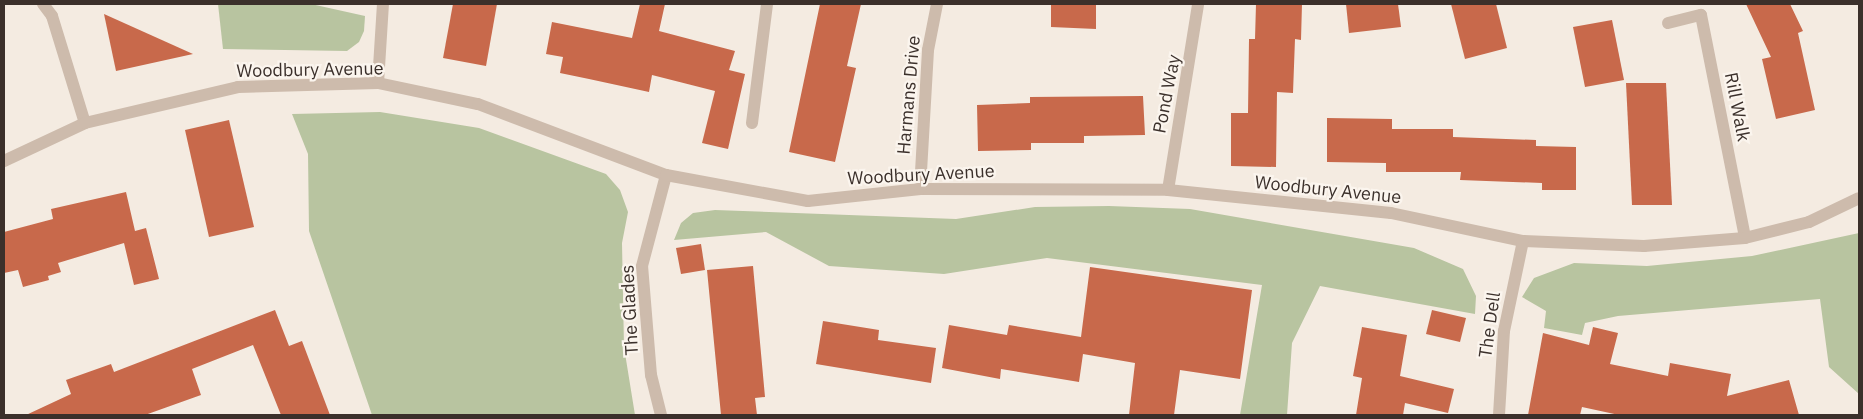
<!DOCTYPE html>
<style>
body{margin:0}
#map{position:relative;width:1863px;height:419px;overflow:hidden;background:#f4ebe1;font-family:"IBM Plex Sans",sans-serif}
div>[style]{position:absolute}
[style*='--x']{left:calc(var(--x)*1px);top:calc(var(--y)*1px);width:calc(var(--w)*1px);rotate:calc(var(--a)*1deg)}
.green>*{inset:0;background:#b8c4a0}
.building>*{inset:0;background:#c8694b}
.minor>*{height:12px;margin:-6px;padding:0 6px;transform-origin:6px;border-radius:6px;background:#cdbbac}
.tertiary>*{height:12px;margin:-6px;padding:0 6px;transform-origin:6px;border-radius:6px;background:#cdbbac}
span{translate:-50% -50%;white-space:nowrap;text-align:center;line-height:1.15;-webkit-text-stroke:4.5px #fbf5ee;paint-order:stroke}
.street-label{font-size:18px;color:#3b302b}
.frame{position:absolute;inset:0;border:5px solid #3b302b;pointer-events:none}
</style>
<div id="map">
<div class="green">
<i style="clip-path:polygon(218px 4px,311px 4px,365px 16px,364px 31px,359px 42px,347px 51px,223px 49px)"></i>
<i style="clip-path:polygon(380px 112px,479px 128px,606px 174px,620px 190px,628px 212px,622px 243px,624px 347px,635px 415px,372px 415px,309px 231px,308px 154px,292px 114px)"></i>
<i style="clip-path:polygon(1109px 206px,1190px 209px,1414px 248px,1463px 269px,1476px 296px,1475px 314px,1320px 286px,1292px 343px,1287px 415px,1240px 415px,1262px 285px,1047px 258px,944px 274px,829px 266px,766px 232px,674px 240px,681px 223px,693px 213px,715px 210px,956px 219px,1035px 207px)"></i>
<i style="clip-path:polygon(1859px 233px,1859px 394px,1829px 367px,1820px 299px,1618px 316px,1585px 323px,1582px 335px,1544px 328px,1546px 311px,1522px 297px,1534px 278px,1574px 263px,1647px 266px,1752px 256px)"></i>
</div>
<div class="building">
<i style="clip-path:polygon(453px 4px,497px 4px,486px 66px,443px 58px)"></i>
<i style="clip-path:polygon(640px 4px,665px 4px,659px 31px,735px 51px,729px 70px,745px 74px,728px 149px,702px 143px,715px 91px,652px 75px,649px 92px,589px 79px,560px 73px,563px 57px,546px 54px,552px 22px,632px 38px)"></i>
<i style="clip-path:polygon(820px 4px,861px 4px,847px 66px,856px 68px,835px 162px,789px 152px)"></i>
<i style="clip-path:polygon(1051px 4px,1096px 4px,1096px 29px,1051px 27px)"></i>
<i style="clip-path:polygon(1256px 4px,1302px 4px,1301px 40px,1295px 39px,1293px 93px,1277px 92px,1276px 167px,1231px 166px,1231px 113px,1248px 113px,1249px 39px,1255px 39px)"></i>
<i style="clip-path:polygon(1346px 4px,1398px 4px,1401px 27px,1349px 33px)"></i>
<i style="clip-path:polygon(1451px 4px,1496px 4px,1507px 48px,1465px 59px)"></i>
<i style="clip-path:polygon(1746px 4px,1790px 4px,1803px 31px,1798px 33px,1815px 110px,1776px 119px,1762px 59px,1771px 57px)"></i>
<i style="clip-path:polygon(104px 14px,193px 54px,116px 71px)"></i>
<i style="clip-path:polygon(1612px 20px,1624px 80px,1585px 87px,1573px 27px)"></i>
<i style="clip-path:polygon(1626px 83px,1666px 83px,1672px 205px,1632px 205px)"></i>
<i style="clip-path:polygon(1143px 96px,1145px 135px,1084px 136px,1084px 143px,1031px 143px,1031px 150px,978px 151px,977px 105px,1030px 103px,1030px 97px)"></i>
<i style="clip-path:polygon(1327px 118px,1392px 119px,1392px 129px,1453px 129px,1453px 137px,1536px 140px,1536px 146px,1576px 147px,1576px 190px,1542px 190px,1542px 183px,1460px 180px,1461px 172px,1386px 172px,1386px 163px,1327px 162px)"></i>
<i style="clip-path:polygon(229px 120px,254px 227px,209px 237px,185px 130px)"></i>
<i style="clip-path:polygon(126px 192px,135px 231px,146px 228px,159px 279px,134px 285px,124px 243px,58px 263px,61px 272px,48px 276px,49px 280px,23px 287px,18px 270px,4px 273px,4px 232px,53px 219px,51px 209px)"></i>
<i style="clip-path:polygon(701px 244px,705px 270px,681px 274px,676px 248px)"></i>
<i style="clip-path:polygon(753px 266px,765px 397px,755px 398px,757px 415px,721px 415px,707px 270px)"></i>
<i style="clip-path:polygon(1090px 267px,1252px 290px,1240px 379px,1180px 370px,1174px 415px,1129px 415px,1135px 363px,1083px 354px,1079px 382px,1001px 369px,1000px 379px,942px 368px,949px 325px,1007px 335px,1009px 325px,1081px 337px)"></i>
<i style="clip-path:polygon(275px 310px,289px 346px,302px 341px,330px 415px,281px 415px,253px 345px,192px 369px,201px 395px,145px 415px,26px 415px,71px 394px,66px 380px,111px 364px,114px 372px)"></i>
<i style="clip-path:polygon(1432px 310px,1466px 318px,1460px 342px,1426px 334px)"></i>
<i style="clip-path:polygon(823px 321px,879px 330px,878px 340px,936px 348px,931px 383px,816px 364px)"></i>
<i style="clip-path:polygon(1362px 327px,1407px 335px,1400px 376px,1454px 389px,1448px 413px,1405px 403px,1403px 415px,1356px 415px,1362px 378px,1353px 376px)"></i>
<i style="clip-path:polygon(1593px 327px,1618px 333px,1610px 364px,1668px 376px,1670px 363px,1731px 374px,1727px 396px,1789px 380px,1799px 415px,1619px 415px,1582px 407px,1580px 415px,1528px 415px,1543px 333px,1589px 345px)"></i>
</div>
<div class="minor">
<i style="--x:43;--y:4;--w:15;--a:53"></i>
<i style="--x:52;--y:16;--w:112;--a:72.9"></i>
<i style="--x:1668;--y:23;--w:34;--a:-14"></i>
<i style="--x:1701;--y:15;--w:227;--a:78.8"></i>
<i style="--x:378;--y:83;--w:79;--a:-86.4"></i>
<i style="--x:752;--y:123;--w:120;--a:-82.8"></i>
<i style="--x:920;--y:189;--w:248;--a:0.2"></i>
<i style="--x:1168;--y:190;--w:224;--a:5.9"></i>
<i style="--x:1391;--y:213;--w:135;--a:12"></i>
<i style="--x:1523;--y:241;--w:121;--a:2.4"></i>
<i style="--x:1644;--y:246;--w:101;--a:-4.5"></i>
<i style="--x:1745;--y:238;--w:66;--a:-14"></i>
<i style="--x:1809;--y:222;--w:55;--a:-25.6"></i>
<i style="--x:1168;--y:190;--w:188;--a:-80.8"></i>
<i style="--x:661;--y:415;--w:41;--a:-104"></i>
<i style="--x:651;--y:375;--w:109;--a:-94.7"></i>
<i style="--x:642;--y:266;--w:94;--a:-75.2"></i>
<i style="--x:1499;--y:415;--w:84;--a:-86.6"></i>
<i style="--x:1504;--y:331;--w:92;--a:-78.1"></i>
</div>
<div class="tertiary">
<i style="--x:4;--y:161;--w:89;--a:-25.1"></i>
<i style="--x:85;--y:123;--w:157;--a:-13.2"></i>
<i style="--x:238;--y:87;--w:140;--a:-1.6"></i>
<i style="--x:378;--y:83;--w:102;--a:11.9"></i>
<i style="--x:478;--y:104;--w:201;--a:20.7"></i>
<i style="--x:666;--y:175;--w:144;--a:10.4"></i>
<i style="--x:808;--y:201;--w:113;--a:-6.1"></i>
<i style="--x:920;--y:189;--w:139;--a:-86.7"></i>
<i style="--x:928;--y:50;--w:47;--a:-78.9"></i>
</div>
<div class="street-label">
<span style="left:310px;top:70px;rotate:-1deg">Woodbury Avenue</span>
<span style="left:1167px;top:94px;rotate:-79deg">Pond Way</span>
<span style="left:909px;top:95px;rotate:-85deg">Harmans Drive</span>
<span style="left:1737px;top:107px;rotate:79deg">Rill Walk</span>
<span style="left:921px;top:175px;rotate:-3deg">Woodbury Avenue</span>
<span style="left:1328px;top:190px;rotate:6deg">Woodbury Avenue</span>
<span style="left:630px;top:310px;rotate:-93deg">The Glades</span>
<span style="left:1490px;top:325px;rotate:-82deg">The Dell</span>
</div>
<div class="frame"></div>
</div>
